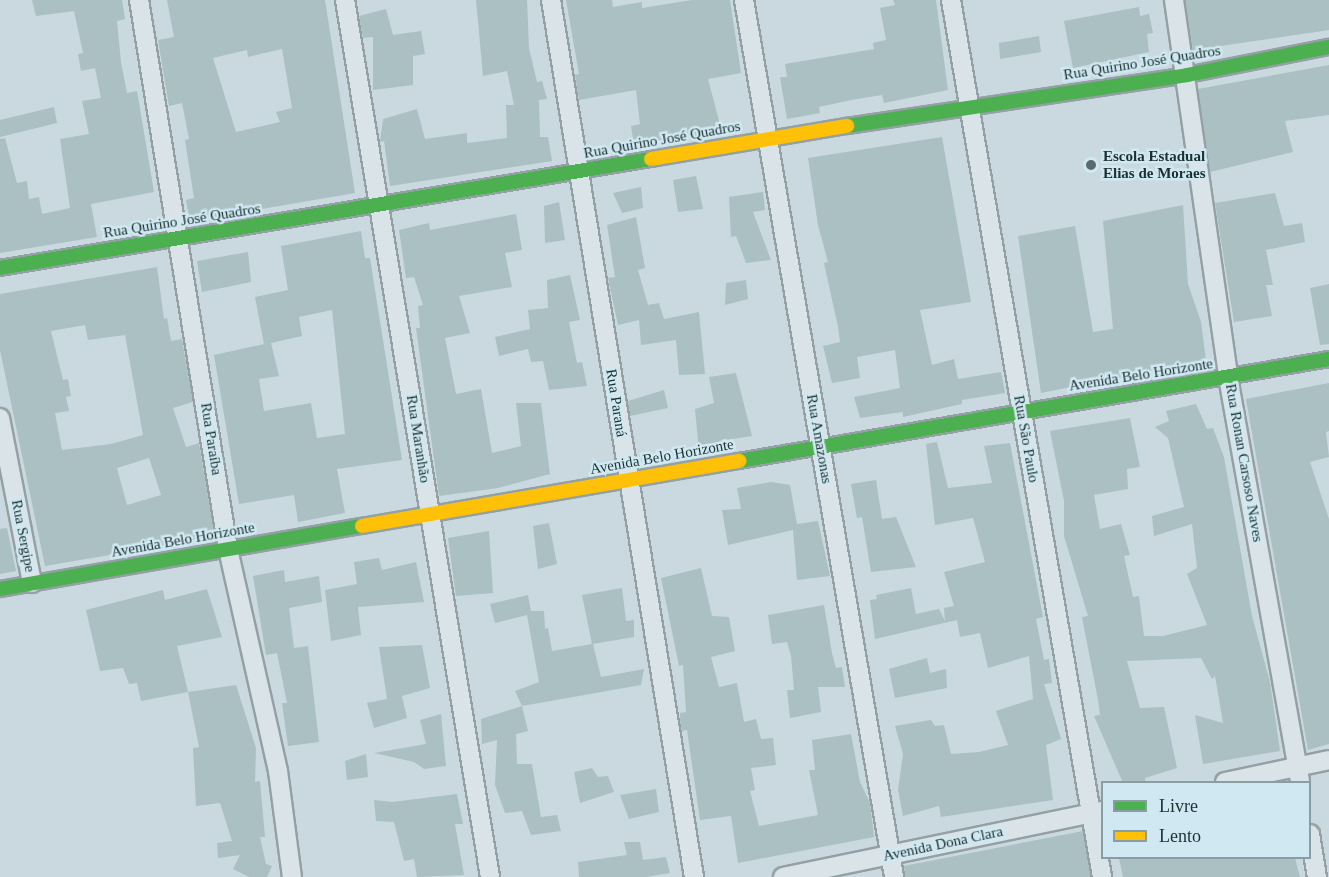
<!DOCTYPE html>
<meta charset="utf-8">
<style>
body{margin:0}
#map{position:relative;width:1329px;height:877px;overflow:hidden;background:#c9d9df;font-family:Georgia,serif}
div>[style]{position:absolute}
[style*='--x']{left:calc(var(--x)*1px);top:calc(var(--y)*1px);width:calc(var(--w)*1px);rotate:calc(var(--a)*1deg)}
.building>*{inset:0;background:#abc0c2}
.roads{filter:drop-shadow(2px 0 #93a0a4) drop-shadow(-2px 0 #93a0a4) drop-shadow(0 2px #93a0a4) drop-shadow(0 -2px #93a0a4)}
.street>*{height:18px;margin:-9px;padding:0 9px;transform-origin:9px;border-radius:9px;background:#dae4e8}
.fast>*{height:14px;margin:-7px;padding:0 7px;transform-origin:7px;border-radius:7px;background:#4caf50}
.slow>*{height:14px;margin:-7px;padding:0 7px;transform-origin:7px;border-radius:7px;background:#ffc107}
.dots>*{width:16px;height:16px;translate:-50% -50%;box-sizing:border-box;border:3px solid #cfe8f1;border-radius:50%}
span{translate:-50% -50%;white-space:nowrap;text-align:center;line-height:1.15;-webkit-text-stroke:5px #cfe8f1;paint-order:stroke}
.street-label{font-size:15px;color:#1d3031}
.poi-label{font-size:15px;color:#1d3031;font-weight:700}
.left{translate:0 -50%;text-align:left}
.legend{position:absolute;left:1101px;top:781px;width:210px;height:78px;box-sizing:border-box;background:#cfe8f1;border:2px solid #889ea4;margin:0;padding:8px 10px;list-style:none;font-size:18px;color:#1d3031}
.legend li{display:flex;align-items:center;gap:12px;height:30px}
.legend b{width:30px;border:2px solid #889ea4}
</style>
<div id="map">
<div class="building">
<i style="clip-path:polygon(32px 0,122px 0,125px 19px,117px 21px,121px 62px,127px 93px,137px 91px,154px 192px,91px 204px,97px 237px,0 253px,0 139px,5px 138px,17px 183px,27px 181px,29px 199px,39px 197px,42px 214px,70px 208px,60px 139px,89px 134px,82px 101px,101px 98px,95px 68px,81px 71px,78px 54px,83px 53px,74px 11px,36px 16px)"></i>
<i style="clip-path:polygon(evenodd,167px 0,325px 0,355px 193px,190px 221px,186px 200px,194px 198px,185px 140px,189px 139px,182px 103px,169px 106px,158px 40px,174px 37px,167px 0,282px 49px,292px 108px,276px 112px,280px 122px,236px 132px,213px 58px,247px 50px,248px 57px,282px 49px)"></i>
<i style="clip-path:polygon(476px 0,527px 0,529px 48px,537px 82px,542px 81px,547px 99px,539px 100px,540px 137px,548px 137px,552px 161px,390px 186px,384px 141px,380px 142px,383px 119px,417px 109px,425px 139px,467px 133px,467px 143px,507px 138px,506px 105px,514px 105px,507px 71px,483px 76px)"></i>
<i style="clip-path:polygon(566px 0,612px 0,613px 7px,642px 2px,642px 8px,692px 0,730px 0,741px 73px,708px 79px,722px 132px,634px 145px,631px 126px,640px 124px,636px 90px,579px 100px,575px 75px,579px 74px)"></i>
<i style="clip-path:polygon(893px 0,936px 0,948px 90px,884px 103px,882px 95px,851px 100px,819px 107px,820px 113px,787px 119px,780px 77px,787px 77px,785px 64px,874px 49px,873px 43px,886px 40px,880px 8px,895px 5px)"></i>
<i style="clip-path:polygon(1185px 0,1329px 0,1329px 30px,1193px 50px)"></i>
<i style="clip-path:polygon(1139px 7px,1140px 16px,1149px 14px,1153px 33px,1147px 34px,1149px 52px,1073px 68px,1064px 21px)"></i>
<i style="clip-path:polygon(386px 9px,393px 35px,421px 31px,425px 54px,413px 56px,413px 85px,373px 90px,373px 37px,363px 38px,359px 16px)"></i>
<i style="clip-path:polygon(1039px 36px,1041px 52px,1000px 59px,999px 43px)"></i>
<i style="clip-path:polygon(1329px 65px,1329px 115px,1285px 121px,1293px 152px,1210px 172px,1198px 89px)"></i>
<i style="clip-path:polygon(54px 107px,57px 123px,0 137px,0 120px)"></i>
<i style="clip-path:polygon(942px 137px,971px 302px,920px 310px,932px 365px,954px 359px,958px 379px,1001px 372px,1005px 393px,962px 400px,962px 404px,903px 417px,903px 412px,860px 418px,854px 397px,900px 388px,895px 350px,857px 357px,860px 378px,832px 383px,823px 346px,840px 342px,838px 327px,824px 263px,828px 262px,818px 225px,808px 158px)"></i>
<i style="clip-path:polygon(696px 176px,703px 209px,678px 212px,673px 180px)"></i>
<i style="clip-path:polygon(641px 187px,643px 208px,622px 213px,613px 193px)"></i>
<i style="clip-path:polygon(763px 192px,765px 210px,753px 212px,771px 260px,746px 263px,736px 236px,731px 237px,729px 197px)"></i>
<i style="clip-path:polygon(1275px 193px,1284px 226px,1302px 223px,1305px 242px,1266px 250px,1273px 285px,1266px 285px,1272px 316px,1234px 322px,1215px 203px)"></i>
<i style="clip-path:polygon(559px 202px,565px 240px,545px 243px,544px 206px)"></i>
<i style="clip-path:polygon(1183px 205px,1188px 284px,1201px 322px,1206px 360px,1041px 393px,1018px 236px,1075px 226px,1093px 332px,1113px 329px,1103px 221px)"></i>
<i style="clip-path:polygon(516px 214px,522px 250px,505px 253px,512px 287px,459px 296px,470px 333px,445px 338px,456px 394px,481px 389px,492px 453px,521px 446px,516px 403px,541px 403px,550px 474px,498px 488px,439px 496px,416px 328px,420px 328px,418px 306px,423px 305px,414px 277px,406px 278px,399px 230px,429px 223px,430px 230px)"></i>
<i style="clip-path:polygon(636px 217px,645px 268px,638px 270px,648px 305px,659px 303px,664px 319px,699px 312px,705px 374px,679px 375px,676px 340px,641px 345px,639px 320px,618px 325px,608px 278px,615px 277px,607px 225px)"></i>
<i style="clip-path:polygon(evenodd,361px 231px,365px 258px,370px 258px,402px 460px,337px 469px,345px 513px,298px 522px,294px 495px,239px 504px,214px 355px,264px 344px,255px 297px,288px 290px,281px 246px,361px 231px,332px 310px,345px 434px,317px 438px,311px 403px,264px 411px,259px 379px,279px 376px,271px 343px,302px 336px,299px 317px,332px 310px)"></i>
<i style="clip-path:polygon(248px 252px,251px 282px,202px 292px,197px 261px)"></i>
<i style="clip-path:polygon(evenodd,157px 267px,164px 319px,167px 318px,171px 341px,182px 339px,193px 402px,173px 408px,186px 447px,199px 443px,215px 537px,45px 566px,0 350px,0 294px,157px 267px,85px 325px,88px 340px,125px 335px,143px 435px,111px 444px,62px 450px,55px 413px,69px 411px,66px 397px,71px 396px,68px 379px,63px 380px,51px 331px,85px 325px,157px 267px,149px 458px,161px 495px,127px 505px,117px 468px,149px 458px)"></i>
<i style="clip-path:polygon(570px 275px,580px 320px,569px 322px,577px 363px,582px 362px,587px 386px,549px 390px,543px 361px,531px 362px,528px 349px,499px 356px,495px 337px,530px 329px,528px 310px,548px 308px,547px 280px)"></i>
<i style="clip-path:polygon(746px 280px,748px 299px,725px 305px,726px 283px)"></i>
<i style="clip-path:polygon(1329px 284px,1329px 344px,1320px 345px,1310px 288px)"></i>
<i style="clip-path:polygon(736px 373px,752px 436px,719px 441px,720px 446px,699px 451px,695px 409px,714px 403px,709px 377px)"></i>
<i style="clip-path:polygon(1329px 383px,1329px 431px,1326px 432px,1329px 457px,1310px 462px,1329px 519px,1329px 744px,1308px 750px,1246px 399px)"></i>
<i style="clip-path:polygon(664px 390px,668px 408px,630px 416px,628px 401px)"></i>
<i style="clip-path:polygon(1196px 404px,1207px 429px,1213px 428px,1224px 457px,1252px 616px,1270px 682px,1280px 751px,1203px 764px,1195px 715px,1223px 723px,1215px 676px,1212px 679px,1201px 658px,1127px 661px,1140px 708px,1164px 707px,1177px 768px,1145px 778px,1145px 783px,1123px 783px,1094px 716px,1100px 715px,1098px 700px,1082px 617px,1088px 616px,1064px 536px,1064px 501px,1050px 431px,1130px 418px,1140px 467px,1127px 469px,1128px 489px,1094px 495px,1100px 529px,1121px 524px,1130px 555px,1124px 556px,1133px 597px,1139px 596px,1144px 636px,1163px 636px,1207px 625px,1187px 574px,1197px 568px,1192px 524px,1154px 536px,1152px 516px,1184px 507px,1168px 438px,1155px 427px,1169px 421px,1166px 411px)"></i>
<i style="clip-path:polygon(937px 442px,948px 488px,992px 483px,984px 446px,1010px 443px,1043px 617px,1036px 619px,1044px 660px,1049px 659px,1052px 683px,1044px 684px,1061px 739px,1046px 745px,1053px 800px,941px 817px,939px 806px,903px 816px,898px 790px,903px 754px,895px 726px,931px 720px,935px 726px,944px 725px,951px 754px,979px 752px,1008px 745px,996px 711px,1033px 699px,1029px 656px,988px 668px,980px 633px,960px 637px,957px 620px,875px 639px,870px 600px,877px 599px,876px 595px,911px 588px,916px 614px,939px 609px,945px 621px,944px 608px,954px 606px,944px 572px,985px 562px,973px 518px,935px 525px,926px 444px)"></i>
<i style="clip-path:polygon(876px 480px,882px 519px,896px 517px,916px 567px,871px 572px,862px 517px,857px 518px,851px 484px)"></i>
<i style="clip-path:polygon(771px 482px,790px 485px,797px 524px,818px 521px,830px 576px,797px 580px,793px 530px,728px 545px,722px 510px,741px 509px,737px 488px)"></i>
<i style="clip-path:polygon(549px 523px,557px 564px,538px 569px,533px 526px)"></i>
<i style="clip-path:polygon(7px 528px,16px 571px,0 574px,0 529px)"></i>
<i style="clip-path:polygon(489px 531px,493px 593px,456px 596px,448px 538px)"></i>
<i style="clip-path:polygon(379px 558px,382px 570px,416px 562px,424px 602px,358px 607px,361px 635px,331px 641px,325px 590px,357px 584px,354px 562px)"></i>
<i style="clip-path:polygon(701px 568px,712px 616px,729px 617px,735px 651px,711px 657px,719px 687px,737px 683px,744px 722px,756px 719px,761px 739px,773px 738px,776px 765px,751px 768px,755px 790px,750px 791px,759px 826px,818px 815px,809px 770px,815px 770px,812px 740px,851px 734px,860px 782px,870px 803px,874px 837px,738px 863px,731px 816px,700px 820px,687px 730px,682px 731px,680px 721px,680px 713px,686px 712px,683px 665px,679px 666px,661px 578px)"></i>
<i style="clip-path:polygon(284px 570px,285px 582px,319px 576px,322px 602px,289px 608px,294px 648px,308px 646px,319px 742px,288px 746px,282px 703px,287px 703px,277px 653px,266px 655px,253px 576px)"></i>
<i style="clip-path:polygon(622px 588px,626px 621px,634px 620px,634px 637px,593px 644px,601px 677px,644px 669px,641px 685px,522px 706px,515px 691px,539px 682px,527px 615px,495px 623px,490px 604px,528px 595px,531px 611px,544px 611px,545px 629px,548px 628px,552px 651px,592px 644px,582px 595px)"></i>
<i style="clip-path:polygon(207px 589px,222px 637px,177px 646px,188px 692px,141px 701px,137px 683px,129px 684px,123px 668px,100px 671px,86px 610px,163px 590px,165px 600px)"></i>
<i style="clip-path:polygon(824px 605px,832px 653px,836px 668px,842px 667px,845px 687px,818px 687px,821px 712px,790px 718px,787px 690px,794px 690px,791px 656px,787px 642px,772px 644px,768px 615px)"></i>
<i style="clip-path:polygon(422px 645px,430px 688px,402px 696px,407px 718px,374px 728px,367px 703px,387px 699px,379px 647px)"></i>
<i style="clip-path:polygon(927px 658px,930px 673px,946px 669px,947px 688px,895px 698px,889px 669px)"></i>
<i style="clip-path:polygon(236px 685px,256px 748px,255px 782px,260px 781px,265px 837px,260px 837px,266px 864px,272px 866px,267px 877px,249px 877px,233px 869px,240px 855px,218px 858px,217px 843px,232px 841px,220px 803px,196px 806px,193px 748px,199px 747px,188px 692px)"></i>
<i style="clip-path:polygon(522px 706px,528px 731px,516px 734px,517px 764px,532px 764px,541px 817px,557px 815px,561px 831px,531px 835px,522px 811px,505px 813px,495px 785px,497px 740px,482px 744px,481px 719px)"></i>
<i style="clip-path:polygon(441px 714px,446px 766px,424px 769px,414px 762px,374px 753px,426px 744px,420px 720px)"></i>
<i style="clip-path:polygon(366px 754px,368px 777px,347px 780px,345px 761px)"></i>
<i style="clip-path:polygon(592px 768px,598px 777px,608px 776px,614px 792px,580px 803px,574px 772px)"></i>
<i style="clip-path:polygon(656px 789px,659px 812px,629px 819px,620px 795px)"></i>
<i style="clip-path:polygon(457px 794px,463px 824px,455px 824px,464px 875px,417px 877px,414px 859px,404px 861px,394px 822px,376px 821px,374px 800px,392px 802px)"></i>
<i style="clip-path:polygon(1083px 831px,1091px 877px,905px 877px,904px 866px)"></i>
<i style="clip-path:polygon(624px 842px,640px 842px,643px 860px,666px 857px,670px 873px,646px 877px,579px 877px,578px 862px,627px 855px)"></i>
<i style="clip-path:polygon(1119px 858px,1295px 858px,1300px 877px,1123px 877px)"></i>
</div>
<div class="roads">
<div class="street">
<i style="--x:139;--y:0;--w:556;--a:80.79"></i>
<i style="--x:228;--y:549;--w:228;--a:77.3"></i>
<i style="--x:278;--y:771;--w:107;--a:82.5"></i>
<i style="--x:345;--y:0;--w:889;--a:80.61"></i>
<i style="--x:551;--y:0;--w:889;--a:80.74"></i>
<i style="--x:744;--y:0;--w:890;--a:80.29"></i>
<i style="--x:951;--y:0;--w:890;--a:80.23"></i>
<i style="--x:1174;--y:0;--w:381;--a:81.8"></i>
<i style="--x:1228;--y:377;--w:411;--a:79.9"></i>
<i style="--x:0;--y:418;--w:168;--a:79"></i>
<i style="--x:1225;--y:782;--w:106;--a:-11.9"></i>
<i style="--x:1310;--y:834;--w:44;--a:80.8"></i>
<i style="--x:783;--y:877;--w:326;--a:-11.7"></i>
</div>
<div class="fast">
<i style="--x:847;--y:126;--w:344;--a:-8.5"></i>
<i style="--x:1187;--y:75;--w:145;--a:-11.2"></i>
<i style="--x:0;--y:268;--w:660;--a:-9.51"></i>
<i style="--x:739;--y:461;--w:599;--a:-9.81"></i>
<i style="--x:0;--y:589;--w:367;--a:-9.9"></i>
</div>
<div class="slow">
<i style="--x:651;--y:159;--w:199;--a:-9.6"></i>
<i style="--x:362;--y:526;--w:383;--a:-9.8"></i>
</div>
</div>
<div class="dots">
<i style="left:1091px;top:165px;background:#596b6e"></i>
</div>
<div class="street-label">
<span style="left:1142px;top:63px;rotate:-9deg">Rua Quirino José Quadros</span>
<span style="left:662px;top:140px;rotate:-10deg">Rua Quirino José Quadros</span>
<span style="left:182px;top:221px;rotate:-9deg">Rua Quirino José Quadros</span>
<span style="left:1141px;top:375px;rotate:-9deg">Avenida Belo Horizonte</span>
<span style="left:616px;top:403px;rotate:81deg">Rua Paraná</span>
<span style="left:211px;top:439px;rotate:81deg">Rua Paraíba</span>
<span style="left:418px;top:439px;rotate:81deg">Rua Maranhão</span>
<span style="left:819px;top:439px;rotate:80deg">Rua Amazonas</span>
<span style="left:1026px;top:439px;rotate:80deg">Rua São Paulo</span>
<span style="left:662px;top:457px;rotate:-10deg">Avenida Belo Horizonte</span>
<span style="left:1244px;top:463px;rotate:80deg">Rua Ronan Carsoso Naves</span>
<span style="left:23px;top:536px;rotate:79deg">Rua Sergipe</span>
<span style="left:183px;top:540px;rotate:-10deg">Avenida Belo Horizonte</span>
<span style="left:943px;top:844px;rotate:-12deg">Avenida Dona Clara</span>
</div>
<div class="poi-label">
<span class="left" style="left:1103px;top:165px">Escola Estadual<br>Elias de Moraes</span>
</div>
<ul class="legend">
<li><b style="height:8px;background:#4caf50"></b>Livre</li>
<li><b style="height:8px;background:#ffc107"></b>Lento</li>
</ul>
</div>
